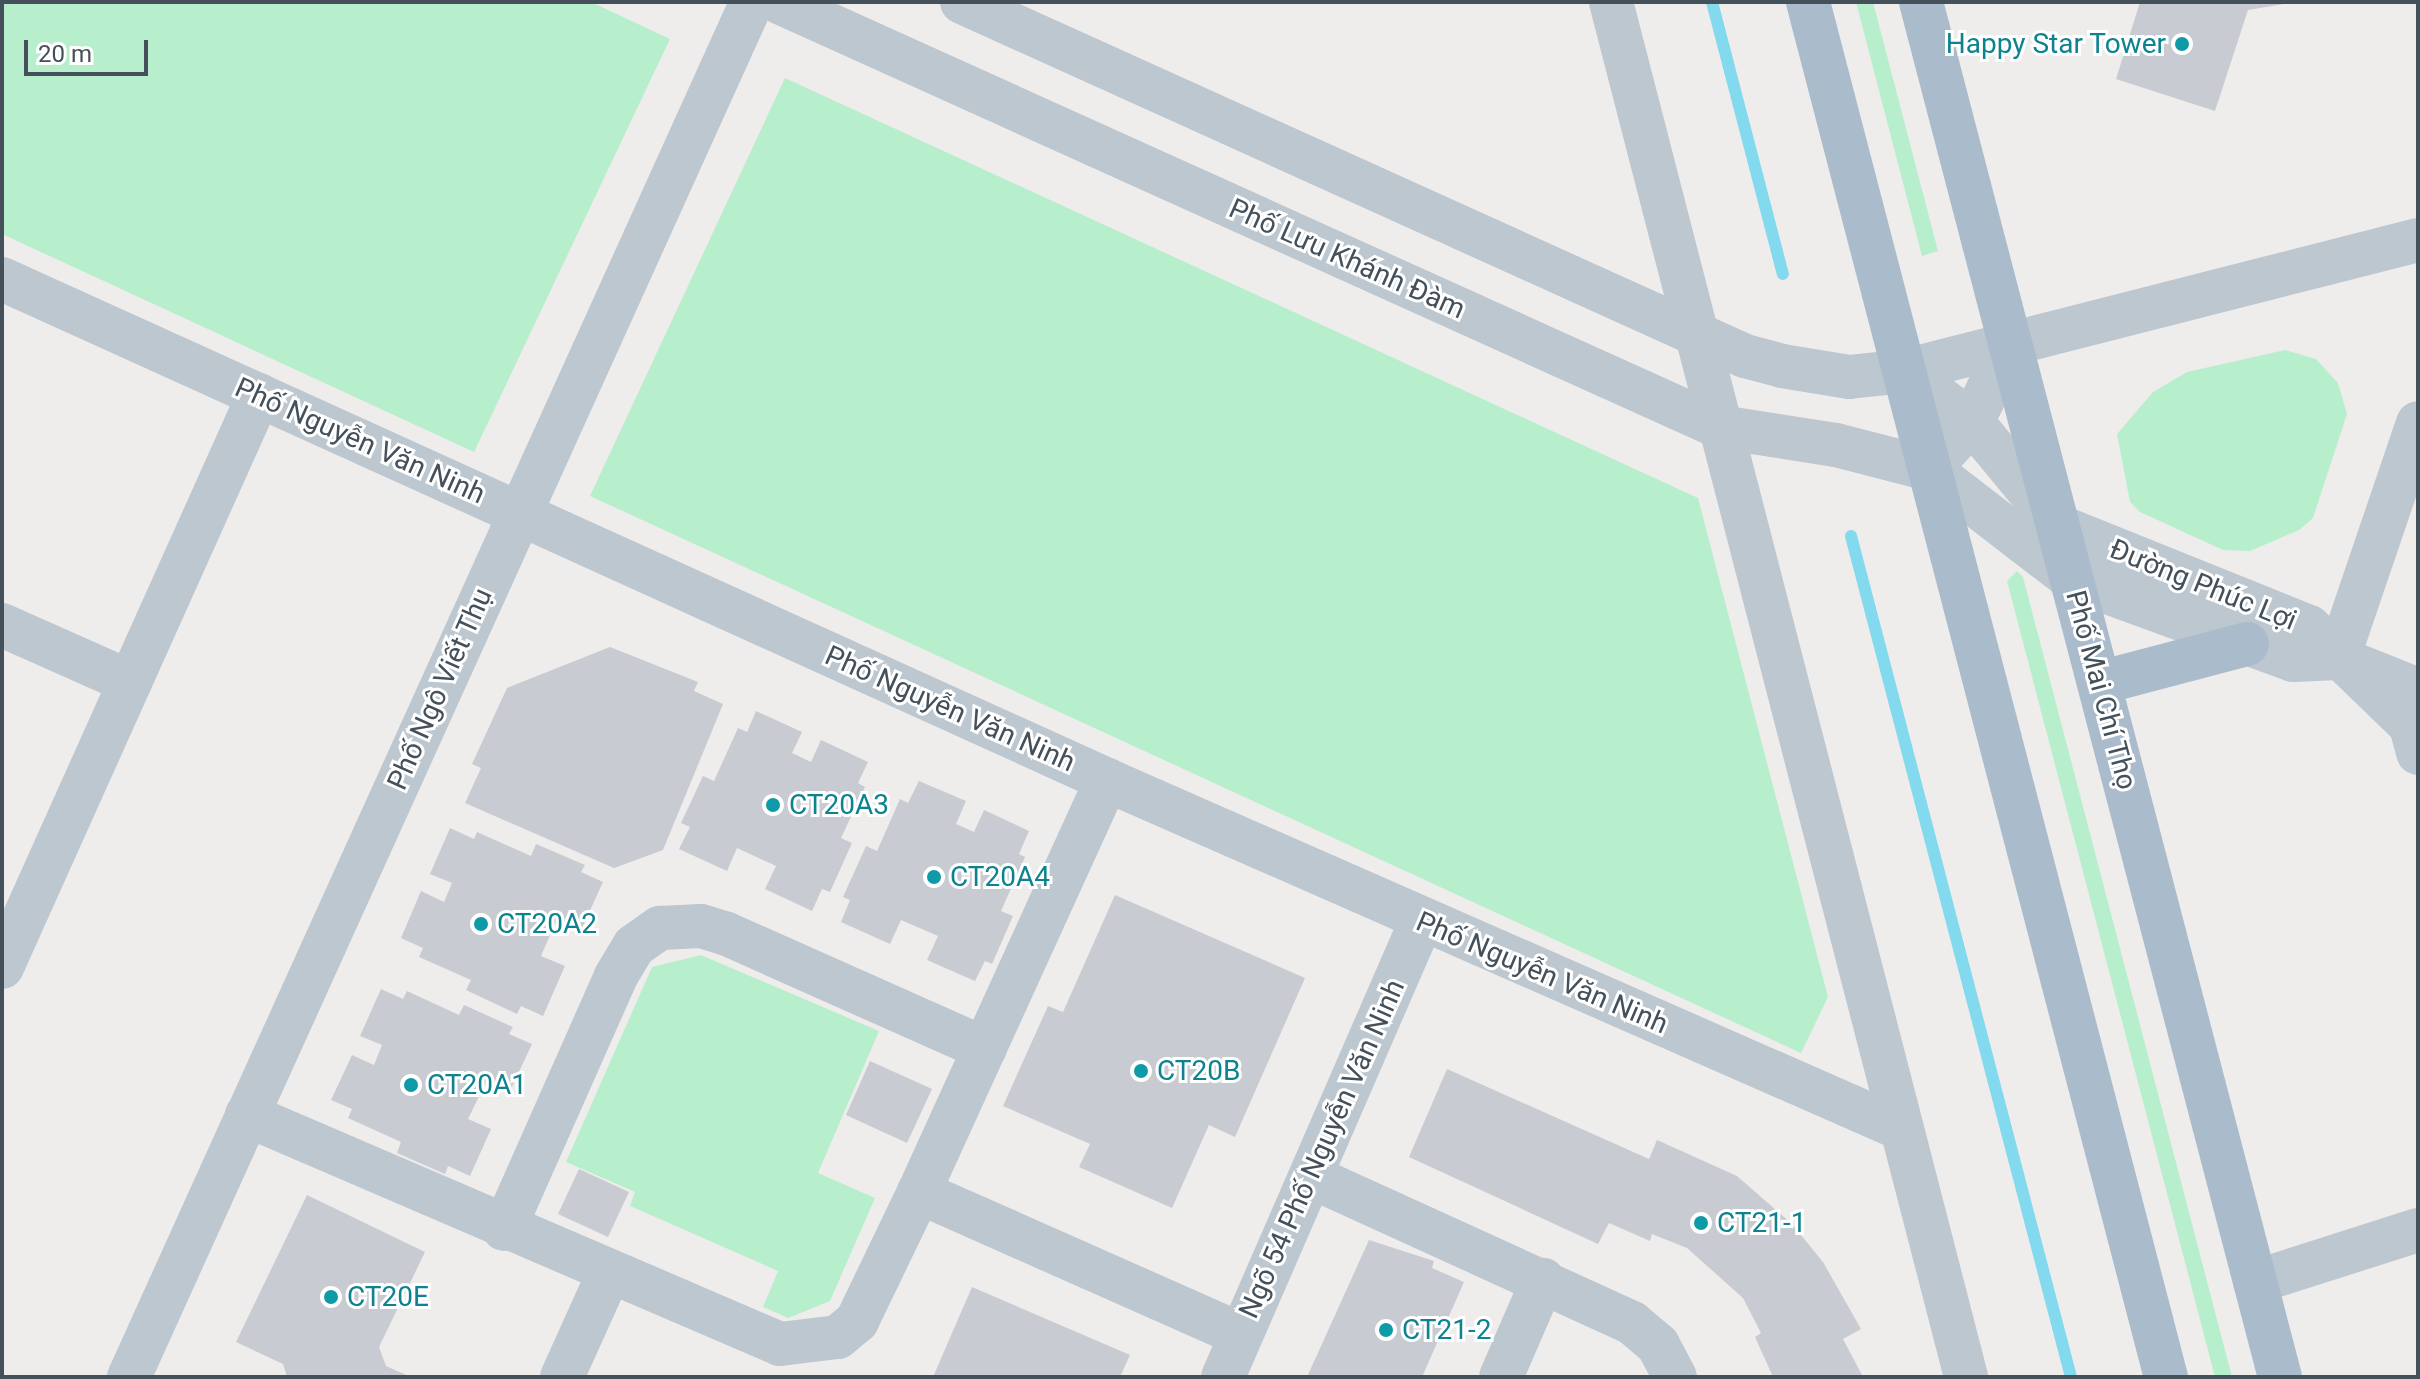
<!DOCTYPE html>
<meta charset="utf-8">
<style>
body{margin:0}
#map{position:relative;width:2420px;height:1379px;overflow:hidden;background:#efecec;font-family:Roboto,sans-serif}
div>[style]{position:absolute}
[style*='--x']{left:calc(var(--x)*1px);top:calc(var(--y)*1px);width:calc(var(--w)*1px);rotate:calc(var(--a)*1deg)}
.green>*{inset:0;background:#b7efcc}
.stream>*{height:12px;margin:-6px;padding:0 6px;transform-origin:6px;border-radius:6px;background:#83d9ed}
.building>*{inset:0;background:#c8cbd1}
.minor>*{height:44px;margin:-22px;padding:0 22px;transform-origin:22px;border-radius:22px;background:#bcc7cf}
.major>*{height:44px;margin:-22px;padding:0 22px;transform-origin:22px;border-radius:22px;background:#aabccc}
.dots>*{width:22px;height:22px;translate:-50% -50%;box-sizing:border-box;border:4px solid #fff;border-radius:50%}
span{translate:-50% -50%;white-space:nowrap;text-align:center;line-height:1.15;-webkit-text-stroke:6px #fff;paint-order:stroke}
.culture-label{font-size:28px;color:#0d838f}
.right{translate:-100% -50%;text-align:right}
.left{translate:0 -50%;text-align:left}
.street-label{font-size:28px;color:#44505a}
.frame{position:absolute;inset:0;border:4px solid #44505a;pointer-events:none}
.scale{position:absolute;left:24px;top:40px;width:124px;height:36px;box-sizing:border-box;border:4px solid #44505a;border-top:0;padding-left:10px;font-size:24px;line-height:28px;white-space:nowrap;color:#44505a;-webkit-text-stroke:6px #fff;paint-order:stroke}
</style>
<div id="map">
<div class="green">
<i style="clip-path:polygon(2px 2px,591px 2px,670px 39px,474px 452px,2px 234px)"></i>
<i style="clip-path:polygon(1856px 2px,1873px 2px,1938px 251px,1922px 256px)"></i>
<i style="clip-path:polygon(785px 78px,1698px 498px,1828px 997px,1801px 1053px,590px 496px)"></i>
<i style="clip-path:polygon(2285px 350px,2316px 359px,2338px 383px,2347px 414px,2313px 518px,2299px 530px,2250px 551px,2223px 550px,2140px 512px,2130px 502px,2117px 434px,2153px 392px,2187px 372px)"></i>
<i style="clip-path:polygon(2017px 571px,2023px 577px,2232px 1377px,2215px 1377px,2007px 581px)"></i>
<i style="clip-path:polygon(701px 955px,879px 1031px,818px 1173px,875px 1198px,830px 1301px,788px 1318px,763px 1307px,778px 1271px,630px 1206px,635px 1192px,566px 1162px,652px 967px)"></i>
</div>
<div class="stream">
<i style="--x:1712;--y:2;--w:281;--a:75.4"></i>
<i style="--x:1851;--y:536;--w:869;--a:75.34"></i>
</div>
<div class="building">
<i style="clip-path:polygon(2140px 2px,2283px 2px,2284px 4px,2248px 10px,2215px 111px,2116px 79px)"></i>
<i style="clip-path:polygon(610px 647px,698px 682px,694px 691px,723px 704px,663px 850px,614px 868px,465px 803px,481px 768px,472px 764px,507px 688px)"></i>
<i style="clip-path:polygon(756px 711px,802px 732px,792px 753px,811px 762px,821px 740px,868px 762px,858px 783px,865px 787px,841px 838px,852px 843px,830px 892px,822px 889px,812px 911px,765px 889px,776px 866px,737px 848px,727px 871px,679px 849px,690px 827px,681px 823px,703px 776px,714px 781px,738px 728px,747px 732px)"></i>
<i style="clip-path:polygon(919px 781px,966px 801px,956px 824px,974px 832px,984px 810px,1029px 831px,1019px 854px,1025px 857px,1001px 911px,1013px 916px,992px 964px,985px 961px,975px 981px,927px 960px,938px 936px,901px 920px,890px 944px,841px 922px,850px 900px,843px 897px,866px 846px,877px 851px,900px 799px,908px 803px)"></i>
<i style="clip-path:polygon(450px 828px,474px 839px,477px 832px,531px 856px,536px 844px,585px 865px,581px 872px,603px 882px,581px 930px,557px 919px,541px 956px,565px 966px,543px 1016px,521px 1006px,517px 1014px,466px 990px,471px 980px,419px 957px,423px 948px,401px 938px,421px 891px,444px 902px,452px 883px,430px 874px)"></i>
<i style="clip-path:polygon(1115px 895px,1305px 978px,1235px 1137px,1209px 1125px,1172px 1208px,1079px 1167px,1090px 1144px,1003px 1106px,1048px 1006px,1063px 1012px)"></i>
<i style="clip-path:polygon(381px 989px,403px 999px,407px 991px,459px 1015px,464px 1005px,513px 1027px,509px 1034px,532px 1044px,510px 1091px,487px 1080px,468px 1119px,491px 1129px,470px 1176px,448px 1166px,445px 1174px,397px 1153px,401px 1142px,348px 1118px,352px 1109px,331px 1100px,352px 1055px,374px 1065px,382px 1045px,360px 1036px)"></i>
<i style="clip-path:polygon(870px 1061px,932px 1089px,907px 1143px,846px 1115px)"></i>
<i style="clip-path:polygon(1447px 1069px,1649px 1159px,1657px 1140px,1737px 1176px,1792px 1224px,1823px 1262px,1861px 1329px,1843px 1339px,1863px 1377px,1773px 1377px,1755px 1337px,1761px 1333px,1743px 1298px,1687px 1248px,1652px 1234px,1650px 1241px,1609px 1223px,1598px 1244px,1409px 1157px)"></i>
<i style="clip-path:polygon(579px 1169px,629px 1192px,608px 1237px,558px 1214px)"></i>
<i style="clip-path:polygon(307px 1195px,425px 1252px,379px 1347px,386px 1366px,411px 1377px,287px 1377px,283px 1364px,236px 1342px)"></i>
<i style="clip-path:polygon(1369px 1240px,1434px 1261px,1432px 1268px,1464px 1282px,1422px 1377px,1307px 1377px)"></i>
<i style="clip-path:polygon(972px 1287px,1130px 1355px,1120px 1377px,933px 1377px)"></i>
</div>
<div class="minor">
<i style="--x:779;--y:2;--w:1033;--a:24.31"></i>
<i style="--x:1720;--y:427;--w:117;--a:8.8"></i>
<i style="--x:1836;--y:445;--w:96;--a:14.5"></i>
<i style="--x:1929;--y:469;--w:180;--a:37.6"></i>
<i style="--x:2072;--y:579;--w:235;--a:20.1"></i>
<i style="--x:2293;--y:660;--w:45;--a:-2.5"></i>
<i style="--x:2338;--y:658;--w:86;--a:21.8"></i>
<i style="--x:962;--y:2;--w:859;--a:24.33"></i>
<i style="--x:1745;--y:356;--w:38;--a:15"></i>
<i style="--x:1782;--y:366;--w:68;--a:9.3"></i>
<i style="--x:1849;--y:377;--w:55;--a:-6.2"></i>
<i style="--x:1904;--y:371;--w:530;--a:-14.3"></i>
<i style="--x:1611;--y:2;--w:1420;--a:75.52"></i>
<i style="--x:2;--y:279;--w:1213;--a:24.39"></i>
<i style="--x:1107;--y:780;--w:868;--a:23.7"></i>
<i style="--x:1904;--y:371;--w:85;--a:36.9"></i>
<i style="--x:1972;--y:422;--w:135;--a:50.4"></i>
<i style="--x:2058;--y:526;--w:271;--a:21.9"></i>
<i style="--x:2309;--y:627;--w:142;--a:44.1"></i>
<i style="--x:2411;--y:726;--w:28;--a:75"></i>
<i style="--x:1929;--y:469;--w:64;--a:-47.5"></i>
<i style="--x:1972;--y:422;--w:87;--a:-64"></i>
<i style="--x:2;--y:625;--w:140;--a:24"></i>
<i style="--x:2338;--y:658;--w:248;--a:-71.2"></i>
<i style="--x:2;--y:967;--w:627;--a:-65.81"></i>
<i style="--x:247;--y:1115;--w:580;--a:23.25"></i>
<i style="--x:780;--y:1344;--w:58;--a:-6.9"></i>
<i style="--x:838;--y:1337;--w:25;--a:-40"></i>
<i style="--x:857;--y:1321;--w:143;--a:-64.3"></i>
<i style="--x:919;--y:1192;--w:453;--a:-65.5"></i>
<i style="--x:1312;--y:1177;--w:352;--a:24.5"></i>
<i style="--x:1632;--y:1323;--w:34;--a:40"></i>
<i style="--x:1658;--y:1345;--w:36;--a:62"></i>
<i style="--x:919;--y:1192;--w:352;--a:23.9"></i>
<i style="--x:504;--y:1229;--w:277;--a:-66.1"></i>
<i style="--x:616;--y:976;--w:35;--a:-59"></i>
<i style="--x:634;--y:946;--w:32;--a:-35"></i>
<i style="--x:660;--y:928;--w:41;--a:-2.8"></i>
<i style="--x:701;--y:926;--w:27;--a:17"></i>
<i style="--x:727;--y:934;--w:282;--a:24"></i>
<i style="--x:2255;--y:1282;--w:171;--a:-17.7"></i>
<i style="--x:129;--y:1377;--w:1510;--a:-65.63"></i>
<i style="--x:562;--y:1377;--w:112;--a:-65.7"></i>
<i style="--x:1223;--y:1377;--w:497;--a:-66.5"></i>
<i style="--x:1501;--y:1377;--w:106;--a:-66.6"></i>
</div>
<div class="major">
<i style="--x:1808;--y:2;--w:1421;--a:75.41"></i>
<i style="--x:1921;--y:2;--w:1421;--a:75.37"></i>
<i style="--x:2099;--y:683;--w:153;--a:-14.8"></i>
</div>
<div class="dots">
<i style="left:2182px;top:44px;background:#0f9aa8"></i>
<i style="left:773px;top:805px;background:#0f9aa8"></i>
<i style="left:934px;top:877px;background:#0f9aa8"></i>
<i style="left:481px;top:924px;background:#0f9aa8"></i>
<i style="left:1141px;top:1071px;background:#0f9aa8"></i>
<i style="left:411px;top:1085px;background:#0f9aa8"></i>
<i style="left:1701px;top:1223px;background:#0f9aa8"></i>
<i style="left:331px;top:1297px;background:#0f9aa8"></i>
<i style="left:1386px;top:1330px;background:#0f9aa8"></i>
</div>
<div class="culture-label">
<span class="right" style="left:2166px;top:44px">Happy Star Tower</span>
<span class="left" style="left:789px;top:805px">CT20A3</span>
<span class="left" style="left:950px;top:877px">CT20A4</span>
<span class="left" style="left:497px;top:924px">CT20A2</span>
<span class="left" style="left:1157px;top:1071px">CT20B</span>
<span class="left" style="left:427px;top:1085px">CT20A1</span>
<span class="left" style="left:1717px;top:1223px">CT21-1</span>
<span class="left" style="left:347px;top:1297px">CT20E</span>
<span class="left" style="left:1402px;top:1330px">CT21-2</span>
</div>
<div class="street-label">
<span style="left:1347px;top:259px;rotate:24deg">Phố Lưu Khánh Đàm</span>
<span style="left:360px;top:441px;rotate:24deg">Phố Nguyễn Văn Ninh</span>
<span style="left:2203px;top:585px;rotate:22deg">Đường Phúc Lợi</span>
<span style="left:440px;top:689px;rotate:-66deg">Phố Ngô Viết Thụ</span>
<span style="left:2101px;top:690px;rotate:75deg">Phố Mai Chí Thọ</span>
<span style="left:950px;top:709px;rotate:24deg">Phố Nguyễn Văn Ninh</span>
<span style="left:1542px;top:973px;rotate:23deg">Phố Nguyễn Văn Ninh</span>
<span style="left:1322px;top:1149px;rotate:-66deg">Ngõ 54 Phố Nguyễn Văn Ninh</span>
</div>
<div class="frame"></div>
<div class="scale">20 m</div>
</div>
